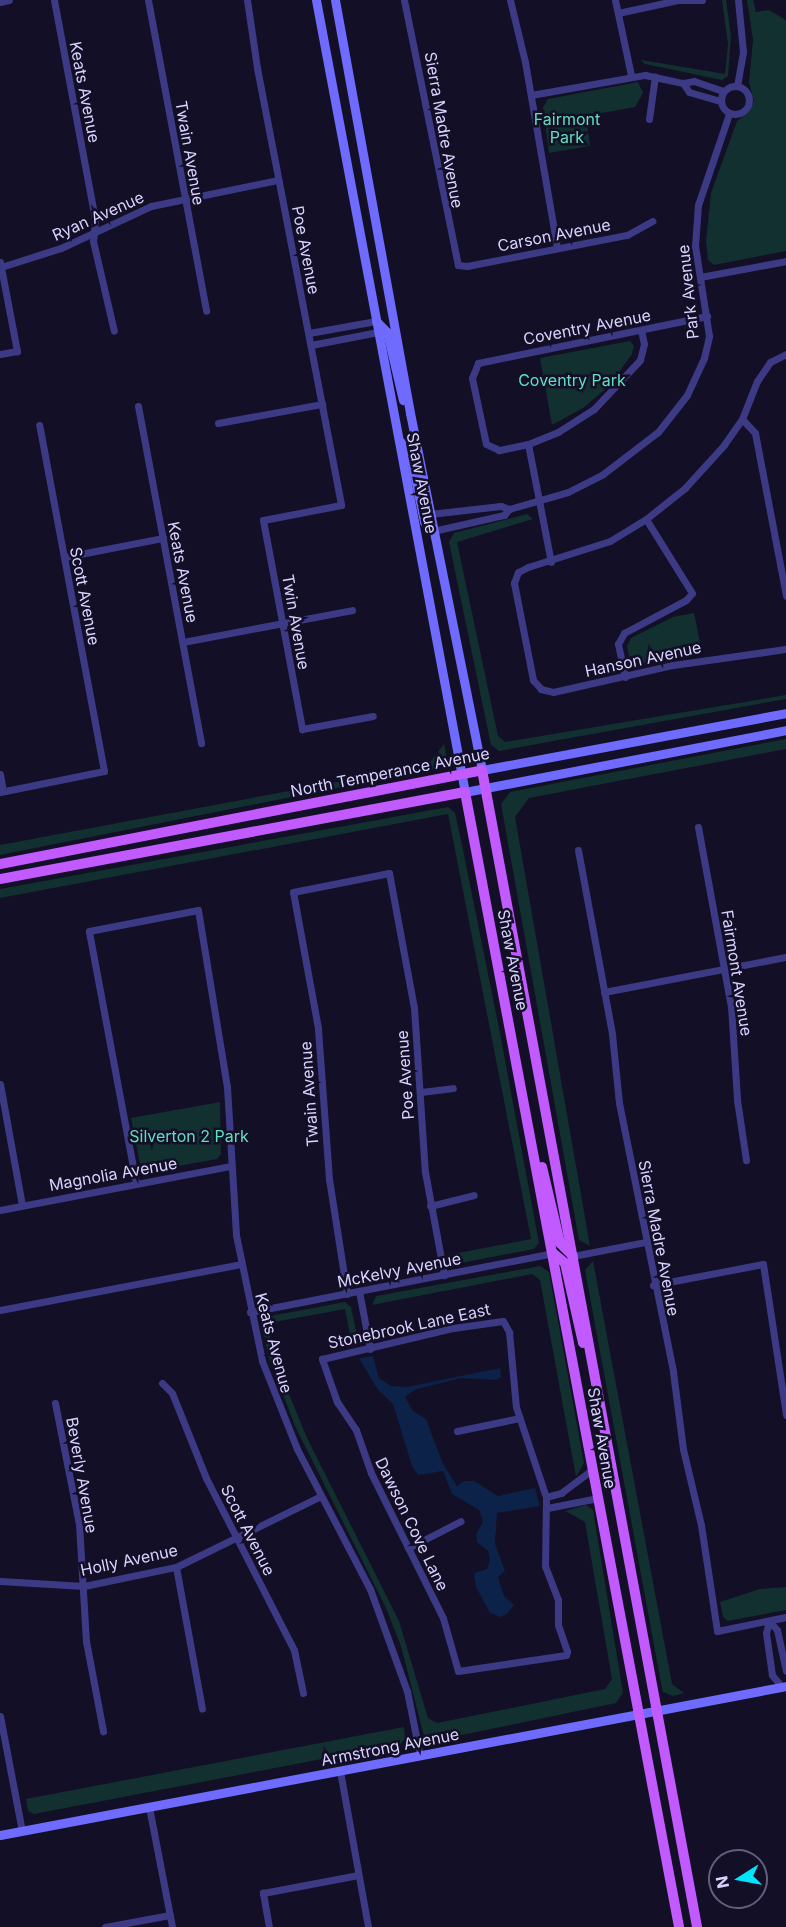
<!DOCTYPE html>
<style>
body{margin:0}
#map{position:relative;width:786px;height:1927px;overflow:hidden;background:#130f26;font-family:Inter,sans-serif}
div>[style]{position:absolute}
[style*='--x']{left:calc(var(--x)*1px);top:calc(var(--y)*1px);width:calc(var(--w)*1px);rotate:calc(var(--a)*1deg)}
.green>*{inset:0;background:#12302f}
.water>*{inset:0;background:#0c2248}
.street>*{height:7px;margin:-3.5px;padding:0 3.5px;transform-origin:3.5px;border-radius:3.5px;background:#3d3a85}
.street>.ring{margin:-3.5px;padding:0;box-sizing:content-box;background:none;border:7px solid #3d3a85;border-radius:50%}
.secondary>*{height:9px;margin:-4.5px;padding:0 4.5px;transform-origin:4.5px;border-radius:4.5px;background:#6f6bff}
.primary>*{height:10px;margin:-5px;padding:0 5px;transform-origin:5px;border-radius:5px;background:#c25bff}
span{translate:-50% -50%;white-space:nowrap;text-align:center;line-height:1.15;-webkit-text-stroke:5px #130f26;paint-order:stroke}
.street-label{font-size:16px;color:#d9d4ff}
.park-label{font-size:16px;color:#5fe0c0}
.north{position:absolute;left:708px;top:1849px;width:60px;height:60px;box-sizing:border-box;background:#130f26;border:2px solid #625e7d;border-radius:50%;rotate:259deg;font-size:16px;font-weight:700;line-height:24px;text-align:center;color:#d9d4ff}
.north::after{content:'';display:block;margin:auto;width:21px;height:27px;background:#00e5ff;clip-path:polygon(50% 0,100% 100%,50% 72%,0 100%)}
</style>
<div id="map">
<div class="green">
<i style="clip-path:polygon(722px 0,726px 0,731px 36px,728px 76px,722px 80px,645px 64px,641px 60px,725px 74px,728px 44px)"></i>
<i style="clip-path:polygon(747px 0,753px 0,756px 12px,769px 10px,786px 20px,786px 251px,714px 265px,708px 260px,706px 242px,711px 193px,737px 121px,749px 112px,754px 101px,749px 82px,753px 40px)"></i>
<i style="clip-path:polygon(638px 82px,643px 93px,635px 107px,586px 116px,590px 146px,549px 153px,543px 107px,548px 99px)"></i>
<i style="clip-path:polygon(630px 341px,634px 346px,632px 354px,609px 386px,583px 408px,552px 425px,540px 358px)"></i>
<i style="clip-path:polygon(527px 514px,533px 519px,457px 542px,498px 736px,505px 742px,786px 695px,786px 699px,499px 751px,491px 745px,449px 542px,454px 533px)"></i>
<i style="clip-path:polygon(694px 613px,702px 652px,637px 664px,630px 661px,627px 646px,631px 638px,673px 617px)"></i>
<i style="clip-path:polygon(786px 739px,786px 749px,529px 798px,515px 817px,590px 1246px,579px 1240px,501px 804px,510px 792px)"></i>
<i style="clip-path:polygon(444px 744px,447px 759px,442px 767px,0 855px,0 845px,428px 765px)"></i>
<i style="clip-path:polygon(448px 807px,455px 813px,461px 840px,499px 1028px,539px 1243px,534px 1249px,455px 1264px,449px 1261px,448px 1255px,531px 1239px,448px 814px,0 898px,0 889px)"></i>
<i style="clip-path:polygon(220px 1102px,221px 1154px,217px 1159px,146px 1172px,141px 1169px,131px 1118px)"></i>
<i style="clip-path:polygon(593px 1261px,672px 1684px,684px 1693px,673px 1696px,663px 1692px,661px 1683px,585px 1270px)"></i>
<i style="clip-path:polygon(540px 1266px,549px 1272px,584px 1463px,576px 1477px,540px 1280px,532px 1274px,372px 1305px,376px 1296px)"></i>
<i style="clip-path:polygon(345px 1302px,351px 1307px,358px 1340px,352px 1345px,345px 1309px,274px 1322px,269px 1330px,275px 1360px,307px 1438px,399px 1621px,428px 1718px,437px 1723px,605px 1689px,612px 1679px,585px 1522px,565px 1511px,586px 1505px,593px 1510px,623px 1693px,616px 1703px,433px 1741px,424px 1736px,401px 1646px,386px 1608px,295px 1426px,269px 1358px,261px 1325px,265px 1317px)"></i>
<i style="clip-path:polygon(786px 1587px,786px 1610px,728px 1621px,723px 1617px,720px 1602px,760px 1589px)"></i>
<i style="clip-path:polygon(404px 1727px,405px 1738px,401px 1744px,34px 1814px,28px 1811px,26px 1799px)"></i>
</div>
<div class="water">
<i style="clip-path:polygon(373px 1356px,379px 1378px,391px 1386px,407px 1387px,500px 1368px,501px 1377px,496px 1380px,461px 1378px,414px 1390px,405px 1397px,413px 1411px,426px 1419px,443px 1464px,457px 1486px,464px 1481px,474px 1481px,498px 1496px,535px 1488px,540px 1506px,497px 1513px,495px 1544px,505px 1571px,498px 1577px,504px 1596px,514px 1605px,507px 1614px,501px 1617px,490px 1613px,476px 1587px,474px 1573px,487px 1569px,490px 1559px,488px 1551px,477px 1542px,476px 1534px,483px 1522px,479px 1510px,452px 1494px,443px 1471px,418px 1475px,412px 1466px,393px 1404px,378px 1390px,359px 1358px)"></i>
</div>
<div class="street">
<i style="--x:54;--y:0;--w:224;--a:79.4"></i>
<i style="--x:95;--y:220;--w:21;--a:95"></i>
<i style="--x:93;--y:241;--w:92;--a:76.9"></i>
<i style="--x:148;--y:0;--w:316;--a:79.4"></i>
<i style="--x:247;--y:0;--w:69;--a:81.6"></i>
<i style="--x:257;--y:68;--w:445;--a:79.1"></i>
<i style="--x:341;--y:505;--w:79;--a:169.1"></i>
<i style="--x:263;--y:520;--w:213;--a:79.4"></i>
<i style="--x:302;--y:729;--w:72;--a:-10.4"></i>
<i style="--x:404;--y:0;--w:270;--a:78.5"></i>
<i style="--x:458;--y:265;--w:9;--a:6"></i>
<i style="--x:467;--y:266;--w:163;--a:-11"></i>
<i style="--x:627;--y:235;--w:29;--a:-29"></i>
<i style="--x:510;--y:0;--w:64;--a:76.4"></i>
<i style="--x:525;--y:62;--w:189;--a:80.2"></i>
<i style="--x:615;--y:0;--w:77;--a:78"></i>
<i style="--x:0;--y:2;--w:9;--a:-13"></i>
<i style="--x:618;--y:13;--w:61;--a:-12.2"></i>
<i style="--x:678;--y:0;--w:24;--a:0"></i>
<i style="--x:683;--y:83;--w:11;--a:56"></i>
<i style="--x:689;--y:92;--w:32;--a:16"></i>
<i class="ring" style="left:721px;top:86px;width:21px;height:21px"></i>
<i style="--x:737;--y:86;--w:35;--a:-80"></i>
<i style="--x:743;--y:52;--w:52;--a:-95.5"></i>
<i style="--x:531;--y:95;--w:116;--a:-10"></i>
<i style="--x:645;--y:75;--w:39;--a:12"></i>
<i style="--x:683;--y:83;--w:11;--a:-10"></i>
<i style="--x:694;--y:81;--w:31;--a:19"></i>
<i style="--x:649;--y:119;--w:43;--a:-82.1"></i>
<i style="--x:0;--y:262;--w:91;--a:79.2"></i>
<i style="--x:17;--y:351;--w:17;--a:170"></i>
<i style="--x:1;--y:267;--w:63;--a:-17.6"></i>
<i style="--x:61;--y:248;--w:99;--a:-25"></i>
<i style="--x:151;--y:206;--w:130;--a:-11.6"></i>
<i style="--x:700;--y:277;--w:87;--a:-10.5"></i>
<i style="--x:641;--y:330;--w:14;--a:78"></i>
<i style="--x:644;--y:344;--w:16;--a:104"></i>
<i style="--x:640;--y:360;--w:67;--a:133.2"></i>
<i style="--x:594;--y:409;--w:43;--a:147.4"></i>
<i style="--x:558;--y:432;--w:32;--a:158"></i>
<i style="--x:528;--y:444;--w:30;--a:168"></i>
<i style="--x:499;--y:450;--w:14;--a:-155"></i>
<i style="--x:486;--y:444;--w:67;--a:-102"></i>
<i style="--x:472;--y:378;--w:16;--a:-68"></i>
<i style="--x:478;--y:363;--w:234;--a:-11.6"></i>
<i style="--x:309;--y:333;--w:68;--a:-10.2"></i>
<i style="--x:311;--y:345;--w:68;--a:-11"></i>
<i style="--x:786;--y:354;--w:18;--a:153"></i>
<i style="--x:770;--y:362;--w:23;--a:124"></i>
<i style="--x:757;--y:381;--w:41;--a:111.5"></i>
<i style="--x:742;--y:419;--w:32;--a:125"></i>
<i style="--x:724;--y:445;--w:58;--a:132.2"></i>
<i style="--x:685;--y:488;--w:50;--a:141.5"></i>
<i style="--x:646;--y:519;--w:42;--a:148.6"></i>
<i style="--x:610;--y:541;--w:86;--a:162.4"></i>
<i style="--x:528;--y:567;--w:11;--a:153"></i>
<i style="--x:518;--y:572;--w:12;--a:110"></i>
<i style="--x:514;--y:583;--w:99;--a:78.9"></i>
<i style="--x:533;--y:680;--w:12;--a:48"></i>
<i style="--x:541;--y:689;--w:12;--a:14"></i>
<i style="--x:553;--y:692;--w:123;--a:-12.7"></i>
<i style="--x:673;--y:665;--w:114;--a:-8.1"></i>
<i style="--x:138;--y:406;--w:343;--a:79.4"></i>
<i style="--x:742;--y:419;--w:19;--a:47"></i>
<i style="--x:755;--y:433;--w:166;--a:79.2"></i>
<i style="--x:218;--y:423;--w:106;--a:-10.4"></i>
<i style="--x:528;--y:444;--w:120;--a:79"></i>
<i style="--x:430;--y:514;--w:71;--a:-6.4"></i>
<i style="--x:501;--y:506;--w:9;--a:21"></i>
<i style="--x:433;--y:531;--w:73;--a:-12.7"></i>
<i style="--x:504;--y:515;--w:8;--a:-50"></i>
<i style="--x:509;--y:509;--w:61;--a:-16.1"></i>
<i style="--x:568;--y:492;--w:39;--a:-27"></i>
<i style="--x:603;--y:474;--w:69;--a:-37.4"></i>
<i style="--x:658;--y:432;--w:47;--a:-51.9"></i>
<i style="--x:687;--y:395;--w:41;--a:-65.3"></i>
<i style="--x:704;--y:358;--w:23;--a:-77"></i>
<i style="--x:709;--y:336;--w:91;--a:-98.8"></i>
<i style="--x:695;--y:246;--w:41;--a:-85.8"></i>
<i style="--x:698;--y:205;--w:96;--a:-71.2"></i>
<i style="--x:65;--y:557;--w:100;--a:-11"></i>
<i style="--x:183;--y:642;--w:172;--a:-10.7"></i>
<i style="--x:625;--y:677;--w:34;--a:-102"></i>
<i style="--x:618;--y:644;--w:13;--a:-61"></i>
<i style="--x:624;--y:633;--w:70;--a:-28"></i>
<i style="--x:686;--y:600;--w:9;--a:-49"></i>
<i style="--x:692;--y:593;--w:87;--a:-121.9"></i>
<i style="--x:0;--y:774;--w:17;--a:80"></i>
<i style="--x:0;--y:792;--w:106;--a:-11.4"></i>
<i style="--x:104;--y:771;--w:352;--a:-100.6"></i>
<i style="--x:698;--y:827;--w:182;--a:79.6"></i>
<i style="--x:731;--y:1006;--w:94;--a:86.3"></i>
<i style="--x:737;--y:1100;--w:61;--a:81.5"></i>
<i style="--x:578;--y:850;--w:187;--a:79.5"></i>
<i style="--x:612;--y:1034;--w:69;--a:84.2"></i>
<i style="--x:619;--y:1103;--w:274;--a:78.6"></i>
<i style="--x:673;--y:1372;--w:78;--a:82.6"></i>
<i style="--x:683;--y:1449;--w:78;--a:76.7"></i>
<i style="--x:701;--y:1525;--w:107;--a:81.4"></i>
<i style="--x:717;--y:1631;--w:70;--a:-11.5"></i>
<i style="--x:604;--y:992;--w:185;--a:-10.9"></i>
<i style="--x:0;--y:1084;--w:123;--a:79.7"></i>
<i style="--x:421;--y:1092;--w:32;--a:-7"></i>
<i style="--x:136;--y:1183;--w:256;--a:-100.6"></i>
<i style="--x:89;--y:931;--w:111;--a:-10.9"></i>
<i style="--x:198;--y:910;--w:179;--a:80.7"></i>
<i style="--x:227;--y:1087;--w:148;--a:86.5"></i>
<i style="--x:236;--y:1235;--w:129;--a:78.3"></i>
<i style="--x:262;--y:1361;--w:95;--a:68.3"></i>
<i style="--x:297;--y:1449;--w:158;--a:62.5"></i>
<i style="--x:370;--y:1589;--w:109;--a:70.1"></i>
<i style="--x:407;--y:1691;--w:66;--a:78.7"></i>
<i style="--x:430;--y:1206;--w:45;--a:-14"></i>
<i style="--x:0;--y:1210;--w:234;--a:-10.8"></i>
<i style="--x:573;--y:1256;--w:73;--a:-11"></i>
<i style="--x:653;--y:1285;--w:112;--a:-10.8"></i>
<i style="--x:763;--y:1264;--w:153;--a:81.3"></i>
<i style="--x:359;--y:1291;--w:59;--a:79.3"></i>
<i style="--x:347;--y:1294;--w:116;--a:-98.9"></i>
<i style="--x:329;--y:1179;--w:151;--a:-94.2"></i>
<i style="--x:318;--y:1028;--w:138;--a:-100.4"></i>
<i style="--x:293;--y:892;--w:98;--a:-11.2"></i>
<i style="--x:389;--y:873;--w:137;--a:79.5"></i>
<i style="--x:414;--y:1008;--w:164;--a:86.2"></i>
<i style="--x:425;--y:1172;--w:105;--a:79.5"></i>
<i style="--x:0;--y:1310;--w:245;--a:-10.8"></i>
<i style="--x:250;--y:1312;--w:309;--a:-11"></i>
<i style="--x:503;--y:1321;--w:13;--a:61"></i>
<i style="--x:509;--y:1332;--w:75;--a:84.7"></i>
<i style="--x:516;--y:1407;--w:95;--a:71.6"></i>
<i style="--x:546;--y:1497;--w:69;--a:90.8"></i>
<i style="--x:545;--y:1566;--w:36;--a:69"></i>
<i style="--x:558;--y:1600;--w:25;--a:90"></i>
<i style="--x:558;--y:1625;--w:28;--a:71"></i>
<i style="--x:567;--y:1651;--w:4;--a:104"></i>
<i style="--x:566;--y:1655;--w:109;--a:171.6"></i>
<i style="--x:458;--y:1671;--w:55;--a:-105.8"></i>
<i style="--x:443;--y:1618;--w:162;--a:-116.4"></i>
<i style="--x:371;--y:1473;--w:46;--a:-109.2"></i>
<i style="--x:356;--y:1430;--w:34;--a:-124"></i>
<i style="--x:337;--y:1402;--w:46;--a:-109.2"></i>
<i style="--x:322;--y:1359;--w:135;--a:-13.3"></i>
<i style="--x:453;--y:1328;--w:50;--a:-8"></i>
<i style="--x:162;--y:1383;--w:14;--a:45"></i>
<i style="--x:172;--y:1393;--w:92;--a:68.2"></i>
<i style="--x:206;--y:1478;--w:193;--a:62.9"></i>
<i style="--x:294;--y:1650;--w:44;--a:78.2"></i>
<i style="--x:55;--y:1403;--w:123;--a:78.8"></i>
<i style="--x:79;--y:1524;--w:117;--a:86.6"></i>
<i style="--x:86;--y:1641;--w:92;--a:79.3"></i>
<i style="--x:457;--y:1431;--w:64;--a:-11.7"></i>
<i style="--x:546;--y:1497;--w:16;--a:-15"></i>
<i style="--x:561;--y:1493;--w:40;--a:-37"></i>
<i style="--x:547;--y:1508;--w:52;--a:-11.1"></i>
<i style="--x:408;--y:1548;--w:59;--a:-27"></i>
<i style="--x:176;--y:1567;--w:144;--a:79.6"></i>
<i style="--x:0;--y:1581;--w:84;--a:3.4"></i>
<i style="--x:84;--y:1586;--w:94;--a:-11.7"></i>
<i style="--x:176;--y:1567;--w:161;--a:-26.1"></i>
<i style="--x:769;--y:1621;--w:12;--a:104"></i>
<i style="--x:766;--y:1633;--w:42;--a:81.9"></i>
<i style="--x:772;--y:1675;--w:16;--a:50"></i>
<i style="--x:769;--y:1621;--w:12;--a:48"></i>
<i style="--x:777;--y:1630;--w:42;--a:77.6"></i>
<i style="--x:0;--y:1716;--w:117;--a:79.2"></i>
<i style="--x:340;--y:1771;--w:158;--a:79.8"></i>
<i style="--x:149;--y:1807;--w:122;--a:79.1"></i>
<i style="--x:105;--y:1927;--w:66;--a:-10.5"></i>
<i style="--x:269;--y:1927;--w:35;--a:-100"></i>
<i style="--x:263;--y:1893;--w:97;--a:-10.7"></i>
</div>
<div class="secondary">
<i style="--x:316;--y:0;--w:806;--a:79.35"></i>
<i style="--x:465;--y:792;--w:327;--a:-10.9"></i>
<i style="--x:335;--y:0;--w:420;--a:79.7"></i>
<i style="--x:410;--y:413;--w:364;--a:78.6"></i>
<i style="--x:482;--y:770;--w:309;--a:-10.6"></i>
<i style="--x:376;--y:321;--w:16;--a:45"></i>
<i style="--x:387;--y:332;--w:70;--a:76.8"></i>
<i style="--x:401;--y:442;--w:20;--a:60"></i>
<i style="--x:411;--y:459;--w:64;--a:78.3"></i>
<i style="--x:424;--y:522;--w:13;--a:45"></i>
<i style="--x:0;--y:1835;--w:800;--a:-10.73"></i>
</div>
<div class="primary">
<i style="--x:0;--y:864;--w:491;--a:-11"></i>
<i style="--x:482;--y:770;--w:1177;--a:79.47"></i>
<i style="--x:0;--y:879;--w:473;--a:-10.6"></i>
<i style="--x:465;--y:792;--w:1155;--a:79.32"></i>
<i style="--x:542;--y:1167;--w:78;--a:76.7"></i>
<i style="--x:560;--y:1243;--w:18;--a:45"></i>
<i style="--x:553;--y:1253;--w:16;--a:40"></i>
<i style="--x:565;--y:1263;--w:82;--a:77.3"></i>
</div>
<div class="street-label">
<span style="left:85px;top:92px;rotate:79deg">Keats Avenue</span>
<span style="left:444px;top:130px;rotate:80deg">Sierra Madre Avenue</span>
<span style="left:190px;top:153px;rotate:80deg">Twain Avenue</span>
<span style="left:98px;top:216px;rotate:-24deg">Ryan Avenue</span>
<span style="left:554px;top:235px;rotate:-11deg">Carson Avenue</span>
<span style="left:306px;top:250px;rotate:79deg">Poe Avenue</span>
<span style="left:688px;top:292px;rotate:-96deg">Park Avenue</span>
<span style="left:587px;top:327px;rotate:-11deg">Coventry Avenue</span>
<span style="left:422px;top:483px;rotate:79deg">Shaw Avenue</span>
<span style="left:183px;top:572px;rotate:79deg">Keats Avenue</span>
<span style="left:85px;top:596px;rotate:79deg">Scott Avenue</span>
<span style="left:296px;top:622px;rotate:80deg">Twin Avenue</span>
<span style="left:643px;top:659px;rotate:-12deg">Hanson Avenue</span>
<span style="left:390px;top:772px;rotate:-11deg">North Temperance Avenue</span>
<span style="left:513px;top:960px;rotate:79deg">Shaw Avenue</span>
<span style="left:737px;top:973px;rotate:81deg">Fairmont Avenue</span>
<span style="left:405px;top:1075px;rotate:-94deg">Poe Avenue</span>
<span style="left:309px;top:1094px;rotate:-94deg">Twain Avenue</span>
<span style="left:113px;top:1174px;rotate:-10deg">Magnolia Avenue</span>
<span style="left:659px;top:1238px;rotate:79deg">Sierra Madre Avenue</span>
<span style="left:399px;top:1270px;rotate:-11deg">McKelvy Avenue</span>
<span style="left:409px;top:1326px;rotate:-12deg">Stonebrook Lane East</span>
<span style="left:274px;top:1343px;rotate:75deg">Keats Avenue</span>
<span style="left:602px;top:1438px;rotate:80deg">Shaw Avenue</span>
<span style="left:82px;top:1475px;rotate:80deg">Beverly Avenue</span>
<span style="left:412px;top:1524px;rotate:64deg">Dawson Cove Lane</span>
<span style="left:248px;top:1530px;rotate:63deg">Scott Avenue</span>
<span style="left:129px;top:1560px;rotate:-12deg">Holly Avenue</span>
<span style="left:390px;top:1747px;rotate:-11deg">Armstrong Avenue</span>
</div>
<div class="park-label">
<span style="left:567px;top:128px">Fairmont<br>Park</span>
<span style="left:572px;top:380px">Coventry Park</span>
<span style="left:189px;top:1136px">Silverton 2 Park</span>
</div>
<div class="north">N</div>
</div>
